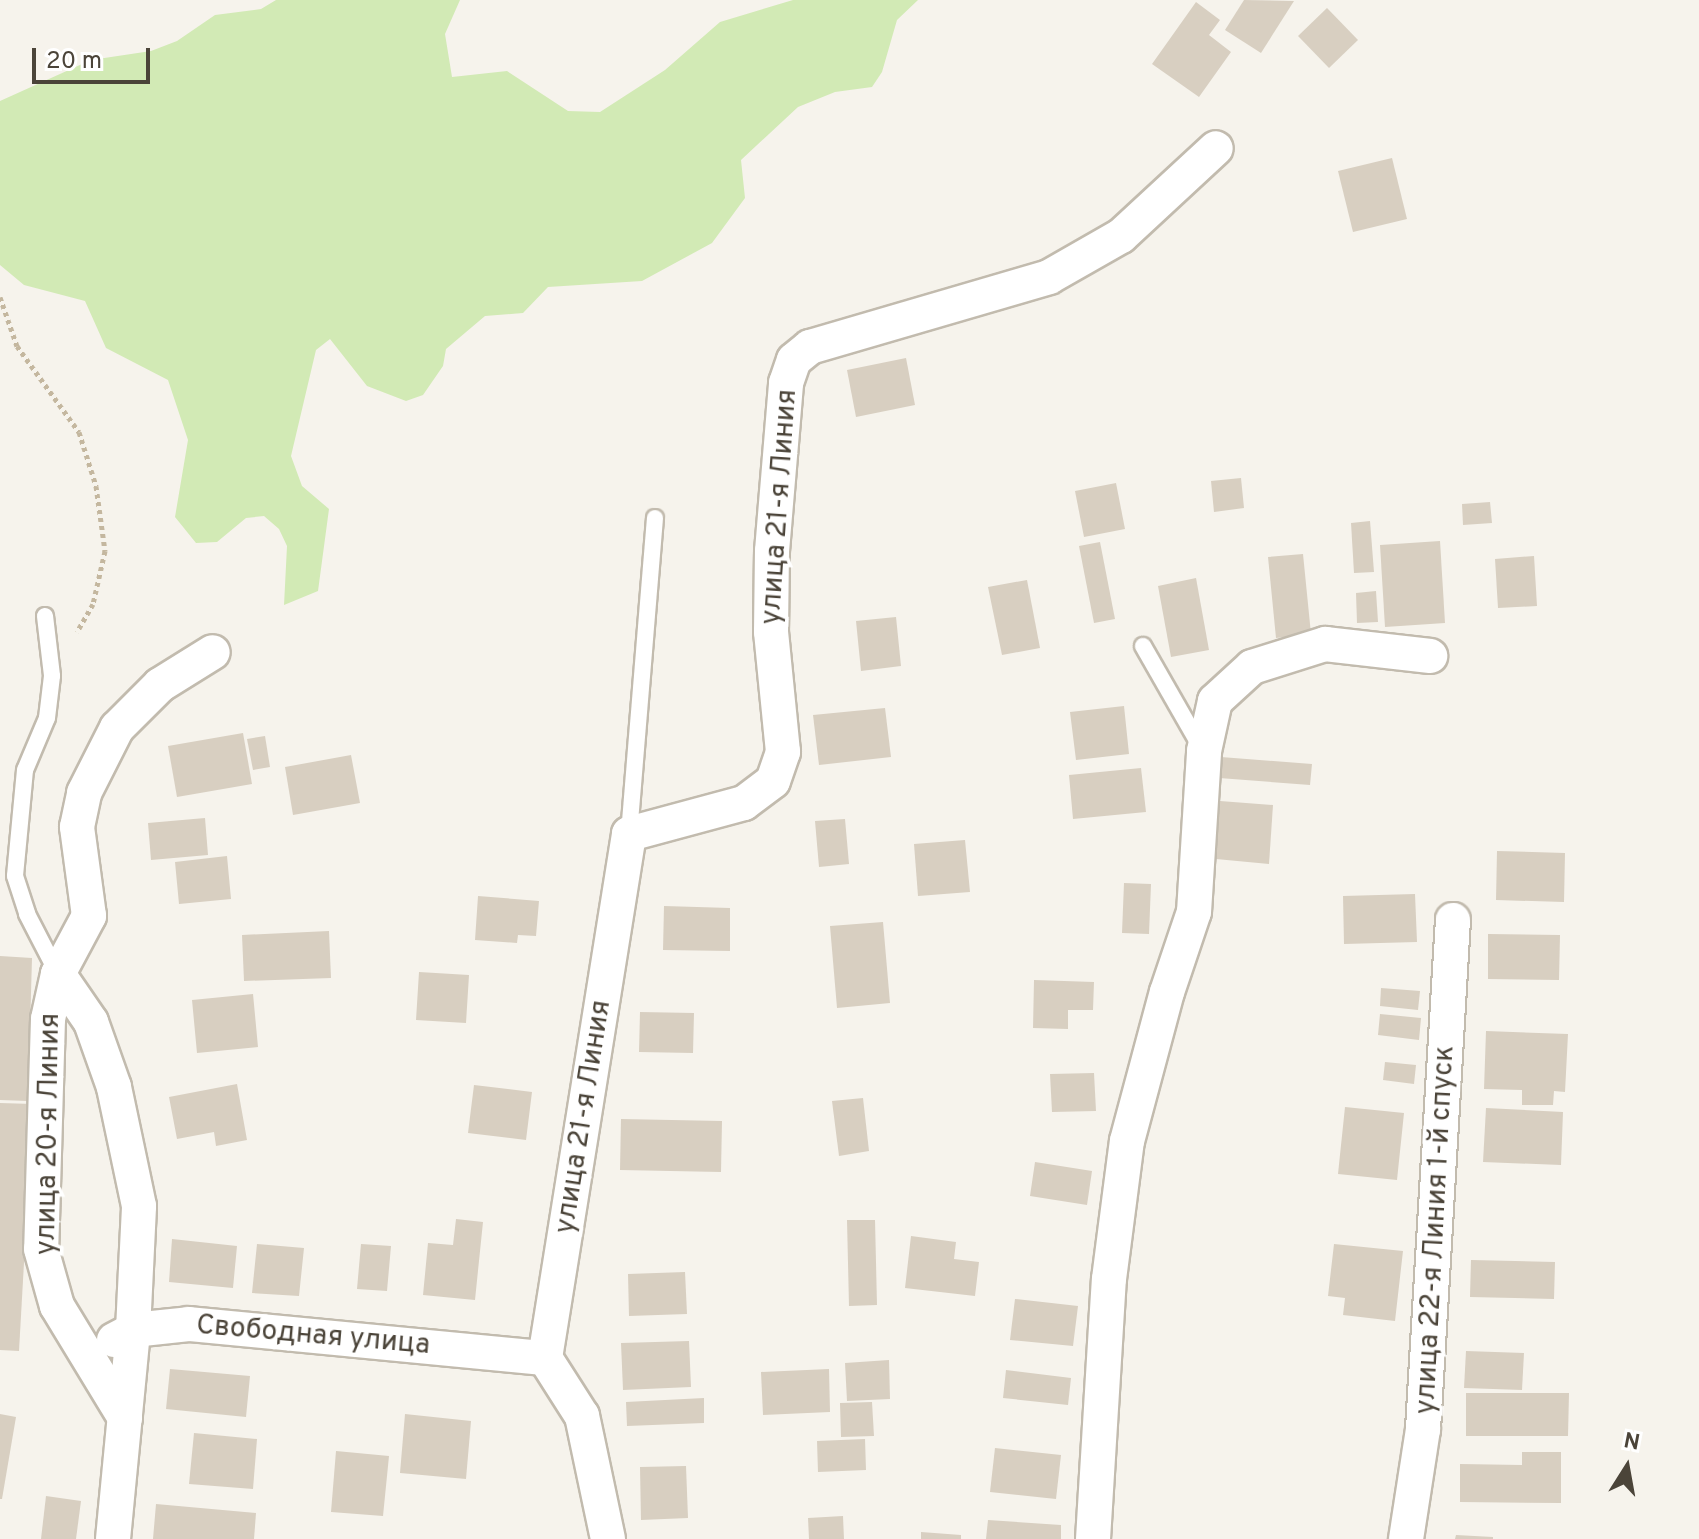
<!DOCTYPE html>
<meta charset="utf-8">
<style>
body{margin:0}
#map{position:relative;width:1699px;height:1539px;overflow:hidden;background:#f6f3ec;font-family:Overpass,sans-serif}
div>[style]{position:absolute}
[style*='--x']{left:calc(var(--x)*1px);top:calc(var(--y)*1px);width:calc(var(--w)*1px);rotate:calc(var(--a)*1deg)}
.green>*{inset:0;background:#d2eab5}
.building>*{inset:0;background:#d8cfc1}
.path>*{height:5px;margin-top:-2.5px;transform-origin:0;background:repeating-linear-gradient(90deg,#c4b79f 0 4px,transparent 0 8px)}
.roads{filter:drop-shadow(2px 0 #c2bbae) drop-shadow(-2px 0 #c2bbae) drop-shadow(0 2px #c2bbae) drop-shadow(0 -2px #c2bbae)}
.service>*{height:16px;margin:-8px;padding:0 8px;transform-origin:8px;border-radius:8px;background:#fff}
.minor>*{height:34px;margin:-17px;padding:0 17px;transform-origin:17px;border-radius:17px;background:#fff}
span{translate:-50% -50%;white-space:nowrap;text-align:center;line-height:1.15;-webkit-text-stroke:7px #fff;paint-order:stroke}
.street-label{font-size:28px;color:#4b4439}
.north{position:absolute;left:1587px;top:1427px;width:80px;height:80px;-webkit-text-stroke:6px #fff;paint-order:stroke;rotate:11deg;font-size:22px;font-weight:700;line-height:32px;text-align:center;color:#4b4439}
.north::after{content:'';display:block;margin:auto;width:28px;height:36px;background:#4b4439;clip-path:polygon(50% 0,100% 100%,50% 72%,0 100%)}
.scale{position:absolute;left:32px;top:48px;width:118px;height:36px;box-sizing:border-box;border:4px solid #4b4439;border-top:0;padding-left:10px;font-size:24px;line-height:28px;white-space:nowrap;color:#4b4439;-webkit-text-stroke:6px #fff;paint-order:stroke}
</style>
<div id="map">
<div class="green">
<i style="clip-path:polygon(276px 0,460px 0,445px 34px,452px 77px,507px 71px,568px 111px,600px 112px,665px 70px,720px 22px,793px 0,918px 0,897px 20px,882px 72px,872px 87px,835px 92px,798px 107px,741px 160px,745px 198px,712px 243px,642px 281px,548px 287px,523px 313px,485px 316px,446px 349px,443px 366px,423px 395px,406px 401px,367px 386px,330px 339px,316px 350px,291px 456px,302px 486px,329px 509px,318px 591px,284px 605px,287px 546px,279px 529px,264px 516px,246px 518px,217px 542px,196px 543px,175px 517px,188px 440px,168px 380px,106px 348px,85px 301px,24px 285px,0 265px,0 101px,91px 60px,151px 51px,177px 41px,215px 15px,261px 9px)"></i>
</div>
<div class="building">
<i style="clip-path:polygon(1244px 0,1294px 1px,1261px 53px,1225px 30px)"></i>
<i style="clip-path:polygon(1196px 2px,1220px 20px,1209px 35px,1231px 52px,1199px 97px,1152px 64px)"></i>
<i style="clip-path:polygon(1327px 8px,1358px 40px,1329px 68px,1298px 36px)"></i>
<i style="clip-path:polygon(1392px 158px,1407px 219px,1353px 232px,1338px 171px)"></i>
<i style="clip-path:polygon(906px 358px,915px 405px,856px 417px,847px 370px)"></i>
<i style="clip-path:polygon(1241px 478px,1244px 508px,1214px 512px,1211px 481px)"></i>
<i style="clip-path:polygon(1116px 483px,1125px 529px,1084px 537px,1075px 491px)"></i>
<i style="clip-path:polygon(1490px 502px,1492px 523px,1463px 525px,1462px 504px)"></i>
<i style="clip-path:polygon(1370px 521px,1374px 572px,1354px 573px,1351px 523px)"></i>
<i style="clip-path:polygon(1440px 541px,1445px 623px,1385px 627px,1380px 545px)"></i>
<i style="clip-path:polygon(1100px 542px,1115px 619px,1094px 623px,1079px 546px)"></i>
<i style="clip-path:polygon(1303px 554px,1311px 634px,1276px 638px,1268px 557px)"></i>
<i style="clip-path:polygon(1534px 556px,1537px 606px,1498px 608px,1495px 559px)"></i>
<i style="clip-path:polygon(1196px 578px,1209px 650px,1171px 657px,1158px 586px)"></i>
<i style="clip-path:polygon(1027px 580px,1040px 648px,1002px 655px,988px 587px)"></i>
<i style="clip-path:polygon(1376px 591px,1378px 622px,1357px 623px,1356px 593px)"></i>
<i style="clip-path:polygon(896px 617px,901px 666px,861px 671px,856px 621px)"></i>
<i style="clip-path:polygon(1124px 706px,1129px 754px,1076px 760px,1070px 712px)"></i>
<i style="clip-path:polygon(885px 708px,891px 757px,819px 765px,813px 715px)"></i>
<i style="clip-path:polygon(243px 733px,252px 784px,177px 797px,168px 746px)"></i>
<i style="clip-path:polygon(265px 736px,270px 767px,253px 770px,247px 739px)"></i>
<i style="clip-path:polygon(351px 755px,360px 803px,293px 815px,285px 767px)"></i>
<i style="clip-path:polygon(1221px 757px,1312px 764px,1310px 785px,1219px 778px)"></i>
<i style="clip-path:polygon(1141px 768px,1146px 812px,1073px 819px,1069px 775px)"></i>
<i style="clip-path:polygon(1220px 801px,1273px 805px,1269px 864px,1216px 859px)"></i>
<i style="clip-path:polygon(205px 818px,208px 855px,151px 860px,148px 823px)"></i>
<i style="clip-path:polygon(845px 819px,849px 864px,819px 867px,815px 821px)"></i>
<i style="clip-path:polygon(965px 840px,970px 892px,918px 896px,914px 844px)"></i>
<i style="clip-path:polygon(1497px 851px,1565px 853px,1564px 902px,1496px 900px)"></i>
<i style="clip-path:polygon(227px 856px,231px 899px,179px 904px,175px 862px)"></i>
<i style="clip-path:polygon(1124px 883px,1151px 884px,1149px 934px,1122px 933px)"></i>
<i style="clip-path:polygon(1415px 894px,1417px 942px,1344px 944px,1343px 896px)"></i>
<i style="clip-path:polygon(478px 896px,539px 901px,536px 936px,518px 935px,517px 943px,475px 940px)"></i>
<i style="clip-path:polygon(664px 906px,730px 908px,730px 951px,663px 950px)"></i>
<i style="clip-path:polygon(883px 922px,890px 1003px,837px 1008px,830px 926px)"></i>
<i style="clip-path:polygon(329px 931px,331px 978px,244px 981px,242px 935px)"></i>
<i style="clip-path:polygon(1488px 934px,1560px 935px,1559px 980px,1488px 979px)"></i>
<i style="clip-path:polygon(0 956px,32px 958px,28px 1101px,0 1100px)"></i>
<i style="clip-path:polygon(419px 972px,469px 975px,466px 1023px,416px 1020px)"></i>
<i style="clip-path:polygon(1034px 980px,1094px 982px,1093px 1010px,1068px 1010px,1068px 1029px,1033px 1028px)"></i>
<i style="clip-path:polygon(1381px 988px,1420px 991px,1418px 1010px,1380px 1006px)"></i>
<i style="clip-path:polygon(253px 994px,258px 1047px,197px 1053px,192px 1000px)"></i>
<i style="clip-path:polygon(640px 1012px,694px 1013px,693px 1053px,639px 1052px)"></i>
<i style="clip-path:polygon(1380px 1014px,1421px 1018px,1419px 1040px,1378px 1035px)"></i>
<i style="clip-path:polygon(1486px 1031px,1568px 1034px,1565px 1092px,1554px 1091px,1553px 1105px,1522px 1105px,1522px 1090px,1484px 1089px)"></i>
<i style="clip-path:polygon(1385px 1062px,1416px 1065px,1414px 1084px,1383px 1080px)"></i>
<i style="clip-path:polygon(1094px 1073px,1096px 1111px,1052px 1112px,1050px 1074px)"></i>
<i style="clip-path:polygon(237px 1084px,247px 1140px,216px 1146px,214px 1132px,177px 1139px,169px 1097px)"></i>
<i style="clip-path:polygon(474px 1085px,532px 1092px,526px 1140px,468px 1133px)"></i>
<i style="clip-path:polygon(863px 1098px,869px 1151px,839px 1156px,832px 1101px)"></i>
<i style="clip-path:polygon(0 1103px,33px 1104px,19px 1351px,0 1350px)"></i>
<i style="clip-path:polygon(1345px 1107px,1404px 1113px,1397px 1180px,1338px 1174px)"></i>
<i style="clip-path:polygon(1486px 1108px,1563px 1112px,1561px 1165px,1483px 1162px)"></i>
<i style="clip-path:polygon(621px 1119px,722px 1121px,721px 1172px,620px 1170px)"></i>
<i style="clip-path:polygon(1035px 1162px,1092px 1171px,1087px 1205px,1030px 1196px)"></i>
<i style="clip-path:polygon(456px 1219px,483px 1222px,475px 1300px,423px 1295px,428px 1243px,453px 1245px)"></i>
<i style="clip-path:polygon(847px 1220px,875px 1220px,877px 1305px,849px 1306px)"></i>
<i style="clip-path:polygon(911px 1236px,956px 1242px,954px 1259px,979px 1262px,975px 1296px,905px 1288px)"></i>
<i style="clip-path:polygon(172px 1239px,237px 1246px,233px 1288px,169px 1282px)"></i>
<i style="clip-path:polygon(257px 1244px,304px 1248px,299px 1296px,252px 1293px)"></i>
<i style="clip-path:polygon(361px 1244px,391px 1246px,387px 1291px,357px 1289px)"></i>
<i style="clip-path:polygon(1334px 1244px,1403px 1251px,1395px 1321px,1343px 1315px,1345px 1298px,1328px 1296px)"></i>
<i style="clip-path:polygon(1471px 1260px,1555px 1262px,1554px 1299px,1470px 1297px)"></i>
<i style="clip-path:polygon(685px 1272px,687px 1314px,629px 1316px,628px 1274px)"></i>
<i style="clip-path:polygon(1015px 1299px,1078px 1306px,1073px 1346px,1010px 1340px)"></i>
<i style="clip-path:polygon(689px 1341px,691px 1387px,623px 1390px,621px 1343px)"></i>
<i style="clip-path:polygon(1466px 1351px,1524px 1353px,1522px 1390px,1464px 1388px)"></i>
<i style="clip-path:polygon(889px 1360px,890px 1399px,847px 1401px,845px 1363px)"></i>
<i style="clip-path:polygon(170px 1369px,250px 1376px,246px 1417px,166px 1409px)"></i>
<i style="clip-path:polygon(829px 1369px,830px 1412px,763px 1415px,761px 1372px)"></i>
<i style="clip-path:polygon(1006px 1370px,1071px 1378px,1068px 1405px,1003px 1398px)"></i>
<i style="clip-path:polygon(1466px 1393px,1569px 1393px,1568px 1436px,1466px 1436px)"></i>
<i style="clip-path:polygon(704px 1398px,704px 1423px,627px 1426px,626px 1402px)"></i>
<i style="clip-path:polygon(872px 1402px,874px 1436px,841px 1437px,840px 1403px)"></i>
<i style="clip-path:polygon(0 1414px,16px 1417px,2px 1499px,0 1499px)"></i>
<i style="clip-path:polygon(405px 1414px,471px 1421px,466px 1479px,400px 1473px)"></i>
<i style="clip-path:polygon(194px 1433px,257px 1439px,253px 1489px,189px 1484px)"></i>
<i style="clip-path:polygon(865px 1439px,866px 1470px,818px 1472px,817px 1441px)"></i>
<i style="clip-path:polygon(995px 1448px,1061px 1455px,1056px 1499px,990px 1492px)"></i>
<i style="clip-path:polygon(336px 1451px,389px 1456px,383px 1516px,331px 1512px)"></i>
<i style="clip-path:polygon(1522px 1452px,1561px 1452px,1561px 1503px,1460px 1502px,1460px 1464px,1522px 1465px)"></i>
<i style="clip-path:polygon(686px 1466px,688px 1518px,641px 1520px,640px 1467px)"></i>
<i style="clip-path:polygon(46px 1496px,81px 1501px,76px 1539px,41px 1539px)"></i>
<i style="clip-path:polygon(156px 1504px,256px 1513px,254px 1539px,153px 1539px)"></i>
<i style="clip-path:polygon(843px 1516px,844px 1539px,809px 1539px,808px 1518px)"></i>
<i style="clip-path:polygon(988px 1520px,1061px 1525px,1061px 1539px,986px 1539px)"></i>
<i style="clip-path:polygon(921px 1532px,961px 1535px,961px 1539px,921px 1539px)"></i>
<i style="clip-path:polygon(1456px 1535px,1493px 1537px,1493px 1539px,1455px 1539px)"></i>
</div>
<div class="path">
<i style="--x:0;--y:297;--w:52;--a:70.9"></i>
<i style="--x:17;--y:346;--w:106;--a:54.2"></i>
<i style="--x:79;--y:432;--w:57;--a:72.5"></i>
<i style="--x:96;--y:486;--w:66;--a:82.1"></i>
<i style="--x:105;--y:551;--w:54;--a:102.8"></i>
<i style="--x:93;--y:604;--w:32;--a:120"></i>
</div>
<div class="roads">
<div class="service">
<i style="--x:45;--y:616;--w:60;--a:83.3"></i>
<i style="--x:52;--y:676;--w:42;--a:96.8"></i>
<i style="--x:47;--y:718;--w:56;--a:112.9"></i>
<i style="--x:25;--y:770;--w:106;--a:95.4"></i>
<i style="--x:15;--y:876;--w:40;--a:72"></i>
<i style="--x:27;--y:914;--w:65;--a:62.7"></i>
<i style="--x:1143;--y:646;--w:119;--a:60.2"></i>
<i style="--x:629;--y:834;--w:317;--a:-85.3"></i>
</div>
<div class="minor">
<i style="--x:58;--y:974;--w:46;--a:102.5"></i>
<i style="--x:48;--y:1019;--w:230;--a:91.7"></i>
<i style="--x:41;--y:1249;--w:59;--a:74.3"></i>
<i style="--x:57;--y:1306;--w:131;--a:58.7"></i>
<i style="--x:114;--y:1340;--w:21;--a:-28"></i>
<i style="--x:133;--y:1330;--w:56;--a:-6.1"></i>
<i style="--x:189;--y:1324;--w:358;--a:5.5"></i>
<i style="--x:113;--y:1539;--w:210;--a:-84.5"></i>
<i style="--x:133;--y:1330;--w:124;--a:-87.2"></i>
<i style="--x:139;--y:1206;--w:122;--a:-101.9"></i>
<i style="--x:114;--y:1087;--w:69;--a:-109.5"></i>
<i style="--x:91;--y:1022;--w:58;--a:-124.5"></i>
<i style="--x:58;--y:974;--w:66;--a:-61.9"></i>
<i style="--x:89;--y:916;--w:90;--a:-97.7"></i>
<i style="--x:77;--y:827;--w:35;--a:-78"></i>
<i style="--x:84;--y:793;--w:73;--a:-63.1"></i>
<i style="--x:117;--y:728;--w:61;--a:-45"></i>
<i style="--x:160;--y:685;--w:62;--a:-31.9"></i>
<i style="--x:608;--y:1539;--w:126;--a:-101.9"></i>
<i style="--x:582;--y:1416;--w:69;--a:-122.5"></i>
<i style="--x:545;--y:1358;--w:531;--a:-80.89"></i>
<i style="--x:629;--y:834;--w:119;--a:-15.1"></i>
<i style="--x:744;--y:803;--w:36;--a:-37"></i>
<i style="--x:773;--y:781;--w:31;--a:-71"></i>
<i style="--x:783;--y:752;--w:121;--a:-95.7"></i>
<i style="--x:771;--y:632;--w:81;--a:-89.3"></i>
<i style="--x:772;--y:551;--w:169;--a:-85.2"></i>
<i style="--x:786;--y:383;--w:24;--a:-71"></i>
<i style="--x:794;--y:360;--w:21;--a:-39"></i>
<i style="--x:810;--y:347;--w:249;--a:-16.3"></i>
<i style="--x:1049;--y:277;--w:83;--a:-29.7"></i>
<i style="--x:1121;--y:236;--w:129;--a:-42.8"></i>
<i style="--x:1093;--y:1539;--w:260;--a:-86.5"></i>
<i style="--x:1109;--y:1279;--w:139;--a:-82.6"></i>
<i style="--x:1127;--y:1141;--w:154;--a:-75"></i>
<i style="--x:1167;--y:992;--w:84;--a:-71.4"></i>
<i style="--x:1194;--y:912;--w:161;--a:-86.4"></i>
<i style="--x:1204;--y:751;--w:51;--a:-77.6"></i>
<i style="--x:1215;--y:701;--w:50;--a:-42.6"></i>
<i style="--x:1252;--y:667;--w:77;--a:-17.5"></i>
<i style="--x:1325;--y:644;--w:106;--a:6.5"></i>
<i style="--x:1406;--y:1539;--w:111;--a:-81.2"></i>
<i style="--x:1423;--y:1429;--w:510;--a:-86.63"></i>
</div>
</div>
<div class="street-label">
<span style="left:780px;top:507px;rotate:-86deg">улица 21-я Линия</span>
<span style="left:584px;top:1117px;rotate:-81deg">улица 21-я Линия</span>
<span style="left:49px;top:1134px;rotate:-89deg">улица 20-я Линия</span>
<span style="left:1436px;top:1230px;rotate:-87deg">улица 22-я Линия 1-й спуск</span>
<span style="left:313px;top:1336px;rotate:5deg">Свободная улица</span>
</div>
<div class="north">N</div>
<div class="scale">20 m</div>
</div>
